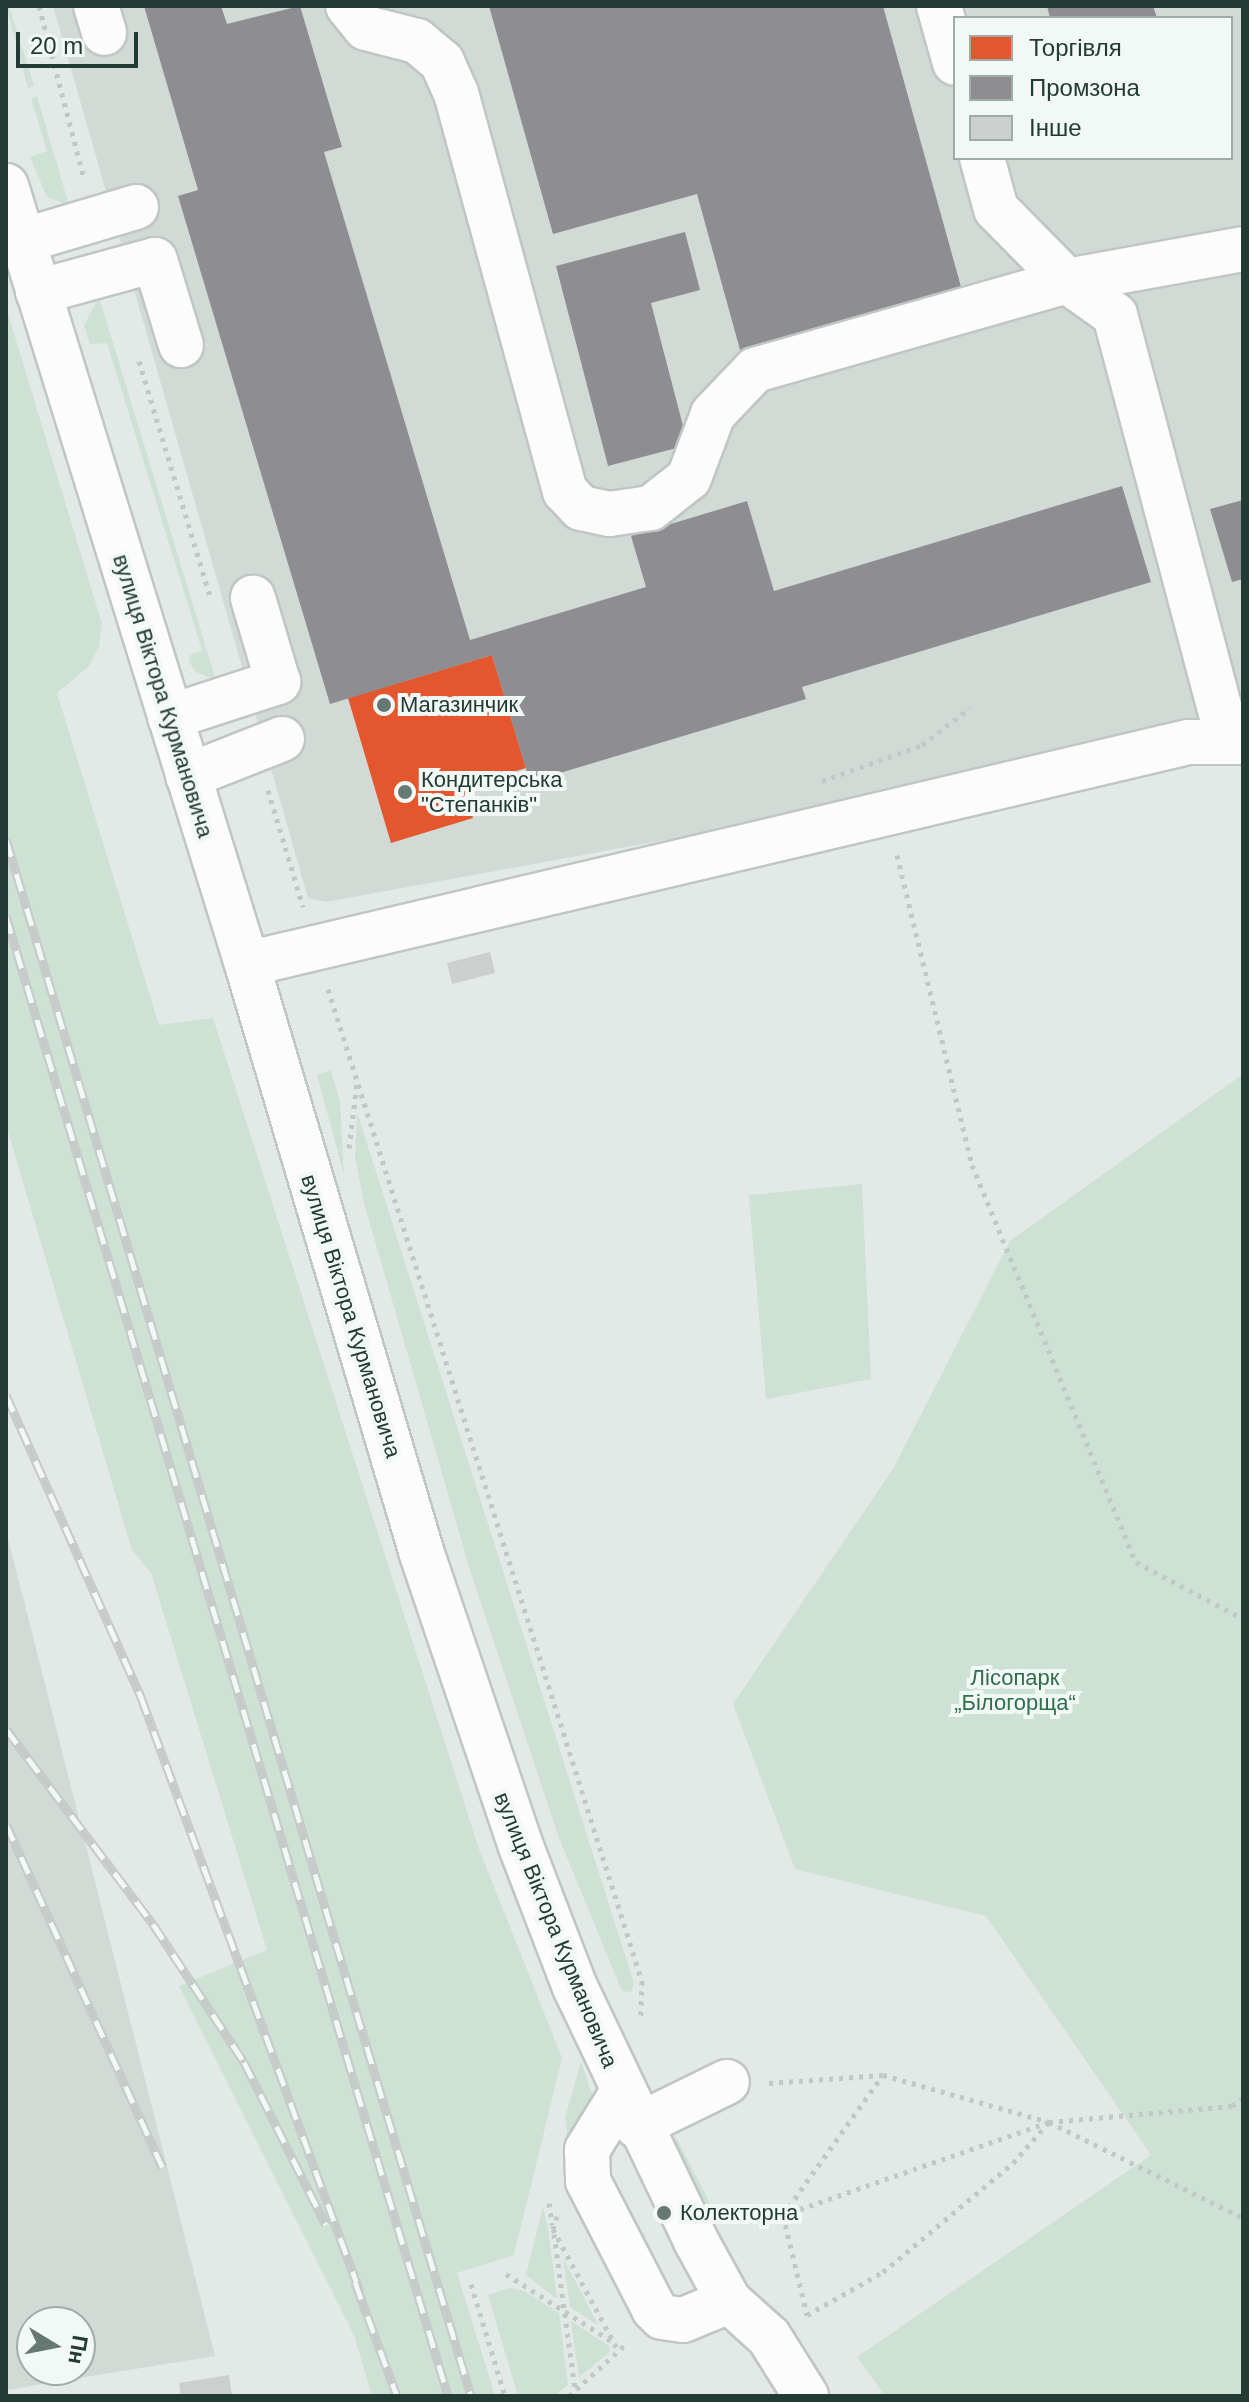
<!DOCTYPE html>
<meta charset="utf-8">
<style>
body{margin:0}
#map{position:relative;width:1249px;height:2402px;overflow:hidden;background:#e3e9e6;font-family:Arial,sans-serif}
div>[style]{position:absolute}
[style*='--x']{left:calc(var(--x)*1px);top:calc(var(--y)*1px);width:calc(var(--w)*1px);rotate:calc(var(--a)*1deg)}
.built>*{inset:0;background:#d2dad6}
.green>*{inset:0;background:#cde1d4}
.shops>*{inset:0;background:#e4572e}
.industry>*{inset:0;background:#8d8d92}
.building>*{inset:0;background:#cbd0ce}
.path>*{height:5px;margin-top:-2.5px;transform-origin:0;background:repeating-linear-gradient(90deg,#c0c9c5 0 4px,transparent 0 10px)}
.roads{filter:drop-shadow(2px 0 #c0c6c3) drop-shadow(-2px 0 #c0c6c3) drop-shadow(0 2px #c0c6c3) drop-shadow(0 -2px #c0c6c3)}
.minor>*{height:44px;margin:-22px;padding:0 22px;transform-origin:22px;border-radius:22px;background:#fbfcfb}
.rail>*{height:9px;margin-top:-4.5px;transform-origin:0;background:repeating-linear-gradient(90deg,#f2f8f5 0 18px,#c6cac9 0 36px);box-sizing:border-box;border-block:2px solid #c6cac9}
.dots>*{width:22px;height:22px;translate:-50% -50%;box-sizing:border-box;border:4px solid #f2f8f5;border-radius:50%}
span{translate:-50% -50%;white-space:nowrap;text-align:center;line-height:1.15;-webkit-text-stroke:8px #f2f8f5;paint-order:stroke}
.street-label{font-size:22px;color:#233b35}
.poi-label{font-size:22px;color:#233b35}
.left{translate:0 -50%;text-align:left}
.park-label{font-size:22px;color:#2f6f4a}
.frame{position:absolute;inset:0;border:8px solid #233b35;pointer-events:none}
.legend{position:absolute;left:953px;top:16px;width:280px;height:144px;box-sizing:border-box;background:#f2f8f5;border:2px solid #9faca8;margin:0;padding:10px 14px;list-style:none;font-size:24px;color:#233b35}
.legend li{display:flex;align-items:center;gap:16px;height:40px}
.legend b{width:40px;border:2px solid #9faca8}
.north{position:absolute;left:16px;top:2306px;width:80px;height:80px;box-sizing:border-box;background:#f2f8f5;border:2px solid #9faca8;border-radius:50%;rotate:100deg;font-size:22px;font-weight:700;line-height:32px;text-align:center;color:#233b35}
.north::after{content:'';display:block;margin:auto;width:28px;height:36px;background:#667873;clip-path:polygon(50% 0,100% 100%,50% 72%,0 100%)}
.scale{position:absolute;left:16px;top:32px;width:122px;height:36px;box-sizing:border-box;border:4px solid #233b35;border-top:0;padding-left:10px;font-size:24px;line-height:28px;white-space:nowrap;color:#233b35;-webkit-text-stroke:6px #f2f8f5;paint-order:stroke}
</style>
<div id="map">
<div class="built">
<i style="clip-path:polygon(evenodd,53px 6px,1243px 6px,1243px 734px,326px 902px,308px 898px,53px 6px,955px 18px,1231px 18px,1231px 158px,955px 158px,955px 18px)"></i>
<i style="clip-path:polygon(evenodd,6px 1530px,215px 2356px,6px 2390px,6px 1530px,32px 2322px,80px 2322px,80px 2370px,32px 2370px,32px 2322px)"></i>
</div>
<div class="green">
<i style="clip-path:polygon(6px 6px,9px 6px,34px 86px,28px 88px)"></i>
<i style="clip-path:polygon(37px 96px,69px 205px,47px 197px,30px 157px,47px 151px,31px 98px)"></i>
<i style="clip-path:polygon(99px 297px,216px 680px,196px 672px,189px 662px,190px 655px,202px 650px,107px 343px,90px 344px,84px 325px)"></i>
<i style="clip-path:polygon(6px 307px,102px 624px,99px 647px,89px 666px,57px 693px,159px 1025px,213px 1018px,479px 1849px,562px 2058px,514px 2255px,457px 2273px,495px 2396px,372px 2396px,354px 2335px,179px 1986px,267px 1950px,151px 1573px,132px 1550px,6px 1125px)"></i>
<i style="clip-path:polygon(331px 1070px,340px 1102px,344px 1175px,317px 1075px)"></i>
<i style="clip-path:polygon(1243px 1074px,1243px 2396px,885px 2396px,857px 2357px,1151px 2155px,986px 1916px,795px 1869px,733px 1704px,893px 1469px,1010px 1241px)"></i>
<i style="clip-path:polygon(357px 1112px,634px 1983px,631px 1992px,622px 1991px,559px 1838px,470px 1570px,364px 1203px,355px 1156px)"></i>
<i style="clip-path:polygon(862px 1184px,871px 1379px,766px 1399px,749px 1195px)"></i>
<i style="clip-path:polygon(581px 2062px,594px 2100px,570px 2155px,565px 2118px)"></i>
<i style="clip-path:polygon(675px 2135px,715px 2213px,713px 2222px,677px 2152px)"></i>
<i style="clip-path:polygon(543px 2207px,548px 2228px,557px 2299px,526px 2275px)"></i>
<i style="clip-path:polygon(563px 2258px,599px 2326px,570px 2307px)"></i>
<i style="clip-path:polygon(510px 2288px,524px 2291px,559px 2313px,568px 2385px,554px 2396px,518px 2396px,488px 2295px)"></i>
<i style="clip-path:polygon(571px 2321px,609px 2346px,610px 2352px,579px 2377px)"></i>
</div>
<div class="shops">
<i style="clip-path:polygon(492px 655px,526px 768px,464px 787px,473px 818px,391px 843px,348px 698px)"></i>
</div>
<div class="industry">
<i style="clip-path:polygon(144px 6px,221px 6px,227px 24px,300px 6px,342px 147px,324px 152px,470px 640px,646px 587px,631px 536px,747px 501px,774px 591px,1122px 486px,1151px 582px,802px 687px,806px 699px,530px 782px,492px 655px,330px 704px,178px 196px,198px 190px)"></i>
<i style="clip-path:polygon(489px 6px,883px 6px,963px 294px,742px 357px,697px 194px,553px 234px)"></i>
<i style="clip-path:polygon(1047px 6px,1153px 6px,1157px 18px,1050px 18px)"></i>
<i style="clip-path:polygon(685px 232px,700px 290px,651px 303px,688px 445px,608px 466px,556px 266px)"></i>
<i style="clip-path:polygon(1243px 500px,1243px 579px,1232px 582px,1210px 509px)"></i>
</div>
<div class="building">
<i style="clip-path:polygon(490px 952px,495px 973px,452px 984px,447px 963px)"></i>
<i style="clip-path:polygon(229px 2375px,232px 2396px,181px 2396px,179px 2383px)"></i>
</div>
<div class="path">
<i style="--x:39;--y:6;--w:179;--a:75.4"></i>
<i style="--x:139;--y:361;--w:245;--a:73.2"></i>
<i style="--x:822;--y:781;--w:106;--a:-19.8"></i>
<i style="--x:922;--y:745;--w:61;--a:-37.6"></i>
<i style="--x:268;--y:790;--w:122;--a:73.3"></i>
<i style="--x:897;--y:855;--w:319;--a:76.4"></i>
<i style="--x:972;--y:1165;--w:430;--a:67.6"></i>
<i style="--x:1136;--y:1562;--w:121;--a:28"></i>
<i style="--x:328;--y:989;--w:1041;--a:72.44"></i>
<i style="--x:642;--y:1981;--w:38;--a:92"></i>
<i style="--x:349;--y:1148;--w:65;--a:-83"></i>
<i style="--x:769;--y:2083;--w:114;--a:-4"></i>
<i style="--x:883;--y:2075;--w:173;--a:15.8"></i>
<i style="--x:1049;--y:2122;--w:216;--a:26.3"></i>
<i style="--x:1049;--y:2122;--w:282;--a:160.7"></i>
<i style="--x:783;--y:2215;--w:103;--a:76.5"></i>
<i style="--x:807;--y:2315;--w:87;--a:-29.5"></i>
<i style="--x:883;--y:2272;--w:170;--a:-40"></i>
<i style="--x:1013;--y:2163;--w:55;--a:-48.7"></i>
<i style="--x:1049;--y:2122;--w:184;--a:-5"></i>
<i style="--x:1232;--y:2106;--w:14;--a:-36"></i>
<i style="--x:549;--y:2203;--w:22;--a:82"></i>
<i style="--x:783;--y:2215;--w:171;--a:-54.5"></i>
<i style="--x:557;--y:2216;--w:14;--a:107"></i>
<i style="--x:553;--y:2229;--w:137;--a:61.8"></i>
<i style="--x:554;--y:2234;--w:157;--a:82.3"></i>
<i style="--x:506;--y:2274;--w:127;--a:32.4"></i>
<i style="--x:471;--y:2284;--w:117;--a:73.1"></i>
<i style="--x:569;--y:2396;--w:79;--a:-42.4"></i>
</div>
<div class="roads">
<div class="minor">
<i style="--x:96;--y:6;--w:28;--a:73"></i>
<i style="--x:348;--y:6;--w:28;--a:51"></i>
<i style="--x:366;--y:28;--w:53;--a:14.3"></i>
<i style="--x:417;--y:41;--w:33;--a:40"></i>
<i style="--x:442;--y:62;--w:34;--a:66"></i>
<i style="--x:456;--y:93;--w:413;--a:74.7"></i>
<i style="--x:565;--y:491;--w:23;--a:47"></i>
<i style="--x:581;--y:508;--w:29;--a:12"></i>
<i style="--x:609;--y:514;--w:42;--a:-8.1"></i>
<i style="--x:651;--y:508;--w:48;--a:-38.3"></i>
<i style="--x:689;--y:478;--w:68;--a:-69.4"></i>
<i style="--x:713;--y:414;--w:61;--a:-46.3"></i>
<i style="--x:755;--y:370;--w:324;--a:-15.9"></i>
<i style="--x:1067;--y:281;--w:179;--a:-10.3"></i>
<i style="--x:939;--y:6;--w:59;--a:74.3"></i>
<i style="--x:982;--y:158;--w:53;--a:74.6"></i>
<i style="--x:996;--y:209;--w:101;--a:45.4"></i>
<i style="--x:1067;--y:281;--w:59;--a:35.3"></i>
<i style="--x:1115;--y:315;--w:439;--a:75.1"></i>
<i style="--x:6;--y:186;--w:814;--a:72.79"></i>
<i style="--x:247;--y:964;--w:615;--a:73.48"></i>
<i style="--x:422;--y:1554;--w:306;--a:71.3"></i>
<i style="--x:520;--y:1844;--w:153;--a:69"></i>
<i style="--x:575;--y:1987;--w:281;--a:64.5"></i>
<i style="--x:696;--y:2241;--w:68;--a:61.2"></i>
<i style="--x:729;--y:2301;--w:54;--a:42"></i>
<i style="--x:769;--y:2337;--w:70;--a:57.9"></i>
<i style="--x:22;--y:241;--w:119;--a:-16.6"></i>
<i style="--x:38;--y:292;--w:121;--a:-15.3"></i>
<i style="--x:155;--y:260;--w:89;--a:73"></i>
<i style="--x:170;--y:717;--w:114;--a:-18"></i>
<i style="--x:278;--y:682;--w:88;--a:-106.6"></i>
<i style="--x:188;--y:776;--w:101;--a:-21.5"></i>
<i style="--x:247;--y:964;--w:967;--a:-13.27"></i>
<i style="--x:1188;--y:742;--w:55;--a:0"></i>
<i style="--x:622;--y:2093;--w:67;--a:121.6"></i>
<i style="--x:587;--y:2150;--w:31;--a:88"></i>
<i style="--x:588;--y:2181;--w:144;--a:62.7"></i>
<i style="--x:654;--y:2309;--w:11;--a:45"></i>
<i style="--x:662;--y:2317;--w:21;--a:8"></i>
<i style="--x:683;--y:2320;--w:50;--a:-22.4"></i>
<i style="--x:637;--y:2126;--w:100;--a:-26.1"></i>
</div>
</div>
<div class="rail">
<i style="--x:6;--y:839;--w:1625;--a:73.37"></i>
<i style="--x:6;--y:916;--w:1545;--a:73.37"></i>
<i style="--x:6;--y:1395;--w:331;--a:65.9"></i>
<i style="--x:141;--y:1697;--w:634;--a:69.79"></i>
<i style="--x:6;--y:1729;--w:244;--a:53"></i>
<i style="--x:153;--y:1924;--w:165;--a:56.6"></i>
<i style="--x:244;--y:2062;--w:182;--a:63.3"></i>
<i style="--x:6;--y:1824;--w:377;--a:65.5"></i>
<i style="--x:355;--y:2282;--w:121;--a:69.8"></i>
</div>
<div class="dots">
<i style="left:384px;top:705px;background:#667873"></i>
<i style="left:405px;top:792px;background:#667873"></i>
<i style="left:664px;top:2213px;background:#667873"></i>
</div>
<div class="street-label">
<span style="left:163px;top:696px;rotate:73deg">вулиця Віктора Курмановича</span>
<span style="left:351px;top:1316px;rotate:73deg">вулиця Віктора Курмановича</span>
<span style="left:556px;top:1930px;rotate:68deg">вулиця Віктора Курмановича</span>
</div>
<div class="poi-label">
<span class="left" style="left:400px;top:705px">Магазинчик</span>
<span class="left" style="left:421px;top:792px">Кондитерська<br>"Степанків"</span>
<span class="left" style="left:680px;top:2213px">Колекторна</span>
</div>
<div class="park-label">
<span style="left:1015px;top:1690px">Лісопарк<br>„Білогорща“</span>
</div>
<div class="frame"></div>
<ul class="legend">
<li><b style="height:22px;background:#e4572e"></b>Торгівля</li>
<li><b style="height:22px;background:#8d8d92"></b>Промзона</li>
<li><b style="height:22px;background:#cbd0ce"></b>Інше</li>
</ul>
<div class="north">Пн</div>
<div class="scale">20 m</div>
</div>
